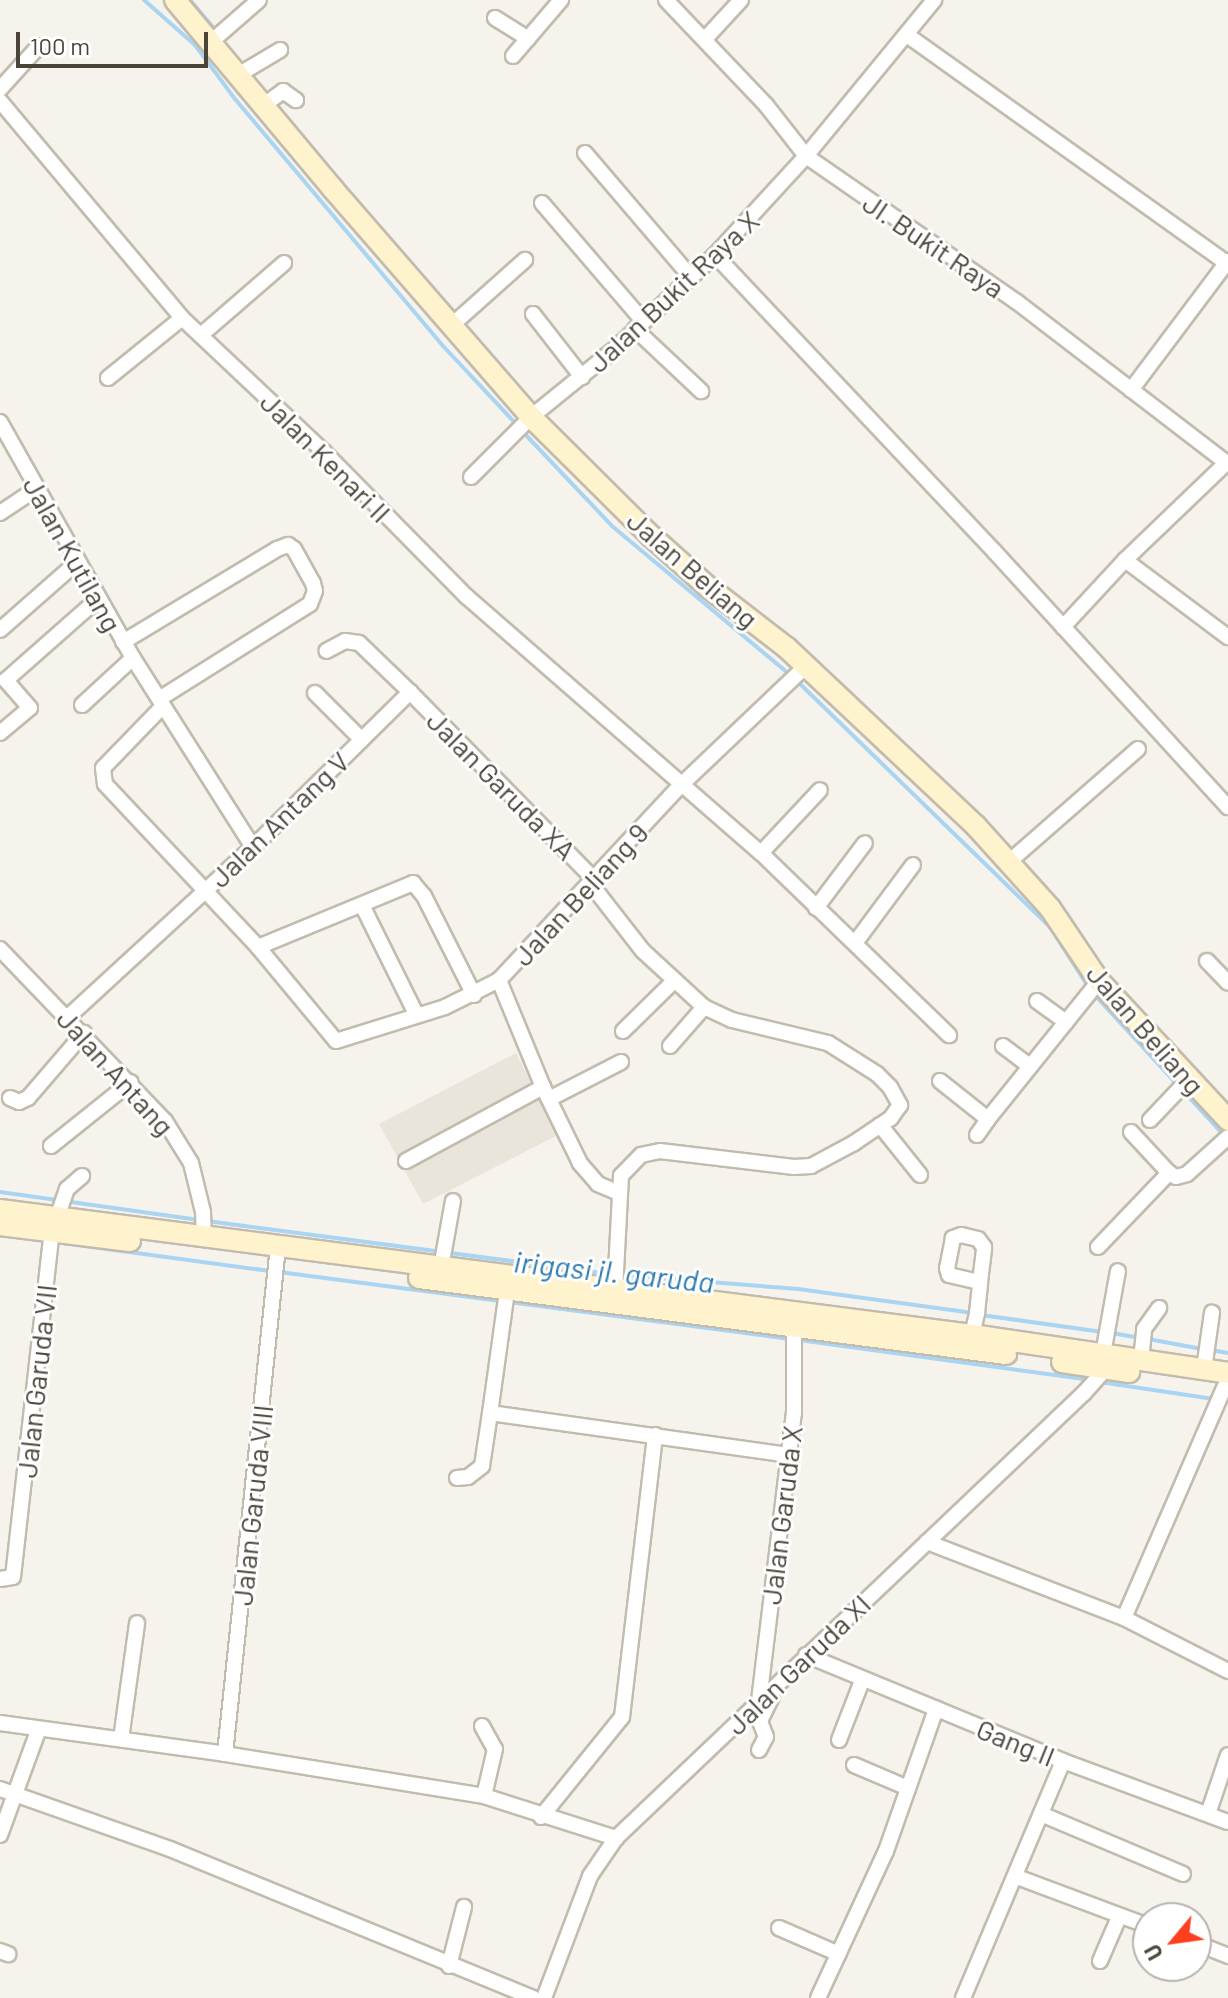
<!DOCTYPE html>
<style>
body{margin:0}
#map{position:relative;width:1228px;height:1998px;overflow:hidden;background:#f6f3ec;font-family:Barlow,sans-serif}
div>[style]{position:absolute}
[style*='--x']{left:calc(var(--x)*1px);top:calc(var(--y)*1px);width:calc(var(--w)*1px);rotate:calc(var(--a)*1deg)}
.residential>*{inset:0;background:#eae5da}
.stream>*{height:4px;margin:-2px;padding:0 2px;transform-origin:2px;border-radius:2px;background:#a9d4f2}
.roads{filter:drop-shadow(2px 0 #c2bbae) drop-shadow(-2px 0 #c2bbae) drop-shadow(0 2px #c2bbae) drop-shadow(0 -2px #c2bbae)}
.street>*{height:14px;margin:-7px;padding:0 7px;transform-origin:7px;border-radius:7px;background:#fff}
.secondary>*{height:20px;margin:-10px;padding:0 10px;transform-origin:10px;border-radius:10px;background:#fff3cd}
span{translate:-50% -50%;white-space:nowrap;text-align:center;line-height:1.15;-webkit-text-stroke:6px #fff;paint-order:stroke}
.street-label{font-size:28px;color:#4b4439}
.water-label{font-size:30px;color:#2e7ab2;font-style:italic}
.north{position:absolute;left:1132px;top:1902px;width:80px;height:80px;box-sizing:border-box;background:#fff;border:2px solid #b7b4b0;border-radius:50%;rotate:241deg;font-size:22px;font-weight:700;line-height:32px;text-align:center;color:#4b4439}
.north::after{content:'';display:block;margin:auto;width:28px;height:36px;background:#fc3f1d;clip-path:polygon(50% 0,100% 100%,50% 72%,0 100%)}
.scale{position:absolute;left:16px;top:32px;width:192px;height:36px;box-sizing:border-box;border:4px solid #4b4439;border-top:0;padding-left:10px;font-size:24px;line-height:28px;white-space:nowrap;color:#4b4439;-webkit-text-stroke:6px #fff;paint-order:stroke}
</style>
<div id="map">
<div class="residential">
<i style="clip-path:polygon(516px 1053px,558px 1135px,423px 1204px,379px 1124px)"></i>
</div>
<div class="stream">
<i style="--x:144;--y:0;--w:68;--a:41.4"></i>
<i style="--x:195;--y:45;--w:67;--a:53.5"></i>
<i style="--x:235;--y:99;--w:324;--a:49.9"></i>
<i style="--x:444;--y:347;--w:105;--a:46.9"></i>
<i style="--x:190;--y:0;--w:40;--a:50"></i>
<i style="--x:221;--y:38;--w:24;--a:54"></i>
<i style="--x:522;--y:431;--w:131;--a:46.5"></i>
<i style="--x:612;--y:526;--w:232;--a:39.9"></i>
<i style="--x:797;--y:681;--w:353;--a:44.2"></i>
<i style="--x:1050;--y:927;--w:76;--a:57.4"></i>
<i style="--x:1091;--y:991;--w:197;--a:47.3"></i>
<i style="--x:1020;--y:859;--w:39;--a:48"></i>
<i style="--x:0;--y:1192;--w:201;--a:8"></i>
<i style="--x:207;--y:1221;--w:407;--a:7.5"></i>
<i style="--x:33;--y:1239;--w:239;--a:7.7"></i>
<i style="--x:279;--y:1272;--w:223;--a:7.5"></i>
<i style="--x:620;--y:1275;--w:179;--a:4.5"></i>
<i style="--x:798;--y:1289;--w:177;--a:7.8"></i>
<i style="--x:509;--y:1302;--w:283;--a:7.5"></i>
<i style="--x:981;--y:1315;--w:123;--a:7.9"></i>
<i style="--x:1112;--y:1333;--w:27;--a:10"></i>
<i style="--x:1148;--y:1339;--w:55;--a:10.5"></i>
<i style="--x:799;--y:1340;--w:295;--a:7.8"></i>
<i style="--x:1211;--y:1350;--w:17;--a:10"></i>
<i style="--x:1100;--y:1382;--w:115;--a:8.5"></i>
</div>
<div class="roads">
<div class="street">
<i style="--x:666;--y:0;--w:145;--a:46.4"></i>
<i style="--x:766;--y:105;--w:65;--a:51.9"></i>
<i style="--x:806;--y:156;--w:257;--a:34.7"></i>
<i style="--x:1017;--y:302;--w:266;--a:37.5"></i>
<i style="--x:495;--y:18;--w:39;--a:32"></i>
<i style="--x:907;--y:35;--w:393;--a:35.5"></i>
<i style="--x:705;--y:39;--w:53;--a:-47.3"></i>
<i style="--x:212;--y:41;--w:62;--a:-41.1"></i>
<i style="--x:513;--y:56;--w:74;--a:-49.4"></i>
<i style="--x:238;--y:75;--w:49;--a:-30.8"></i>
<i style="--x:0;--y:89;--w:58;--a:-47.8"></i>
<i style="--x:0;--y:101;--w:283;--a:50"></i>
<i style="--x:182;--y:318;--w:195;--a:43.3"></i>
<i style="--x:324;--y:452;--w:202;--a:45.4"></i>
<i style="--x:466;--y:596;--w:391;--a:41.1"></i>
<i style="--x:761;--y:853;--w:262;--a:44.1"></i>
<i style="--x:264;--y:105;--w:24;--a:-36"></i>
<i style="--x:283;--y:91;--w:16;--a:35"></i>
<i style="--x:585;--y:153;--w:163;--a:49.5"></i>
<i style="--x:542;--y:203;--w:155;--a:49.4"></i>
<i style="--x:715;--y:255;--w:407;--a:46.7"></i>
<i style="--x:994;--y:551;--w:347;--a:47.6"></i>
<i style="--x:533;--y:314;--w:80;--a:52.1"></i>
<i style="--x:452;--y:325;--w:98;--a:-41.7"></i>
<i style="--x:635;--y:329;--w:91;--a:43.2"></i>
<i style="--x:201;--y:335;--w:110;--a:-40.9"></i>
<i style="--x:108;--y:378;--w:95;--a:-39"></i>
<i style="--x:1131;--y:390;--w:161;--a:-53.1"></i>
<i style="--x:0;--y:422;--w:271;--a:60.6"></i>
<i style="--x:133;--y:658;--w:224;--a:57.6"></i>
<i style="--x:471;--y:477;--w:85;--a:-45"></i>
<i style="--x:531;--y:417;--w:111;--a:-39.1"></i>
<i style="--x:617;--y:347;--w:134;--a:-43.2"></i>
<i style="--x:715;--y:255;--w:134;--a:-47.4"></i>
<i style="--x:806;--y:156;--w:202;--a:-50.6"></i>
<i style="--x:0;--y:513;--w:43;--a:-33.7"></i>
<i style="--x:1125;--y:560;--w:129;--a:36.8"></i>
<i style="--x:1063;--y:627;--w:91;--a:-47.2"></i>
<i style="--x:1125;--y:560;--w:140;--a:-43.8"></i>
<i style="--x:0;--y:630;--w:103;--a:-41.4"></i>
<i style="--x:123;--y:642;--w:180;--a:-31.1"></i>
<i style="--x:277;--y:549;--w:12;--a:-20"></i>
<i style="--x:288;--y:545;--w:7;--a:34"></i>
<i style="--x:294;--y:549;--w:39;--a:61"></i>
<i style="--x:313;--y:583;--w:8;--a:76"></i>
<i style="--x:315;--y:591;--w:14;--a:111"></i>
<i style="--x:310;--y:604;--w:178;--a:147.8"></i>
<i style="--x:410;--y:692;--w:262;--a:45.5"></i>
<i style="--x:315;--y:693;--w:66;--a:45"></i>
<i style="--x:82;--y:705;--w:69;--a:-42.7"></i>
<i style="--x:163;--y:706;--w:86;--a:134.1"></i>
<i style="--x:103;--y:768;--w:16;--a:83"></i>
<i style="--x:105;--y:784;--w:224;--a:46.8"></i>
<i style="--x:258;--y:947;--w:122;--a:50.3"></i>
<i style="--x:336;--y:1041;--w:114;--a:-17.3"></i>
<i style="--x:445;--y:1007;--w:60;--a:-26.6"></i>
<i style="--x:0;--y:733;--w:39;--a:-40"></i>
<i style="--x:30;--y:708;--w:37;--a:-131"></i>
<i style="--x:6;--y:680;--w:123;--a:-41.4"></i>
<i style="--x:761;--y:853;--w:86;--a:-46.9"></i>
<i style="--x:1010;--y:861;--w:170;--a:-41.2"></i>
<i style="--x:590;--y:883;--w:86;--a:52.1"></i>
<i style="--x:643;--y:951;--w:83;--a:42.6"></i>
<i style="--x:704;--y:1007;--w:31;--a:25"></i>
<i style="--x:732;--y:1020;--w:99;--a:13.5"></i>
<i style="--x:828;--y:1043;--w:58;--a:32.3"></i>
<i style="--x:877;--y:1074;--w:18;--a:45"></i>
<i style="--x:890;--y:1087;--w:21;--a:61"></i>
<i style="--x:900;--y:1105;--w:16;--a:125"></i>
<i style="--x:891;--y:1118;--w:45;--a:146"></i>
<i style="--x:854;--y:1143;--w:49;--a:151.9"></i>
<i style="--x:811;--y:1166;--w:17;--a:177"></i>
<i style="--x:794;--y:1167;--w:135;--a:-173.2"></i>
<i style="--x:660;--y:1151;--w:19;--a:168"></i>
<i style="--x:641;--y:1155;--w:29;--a:134"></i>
<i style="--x:621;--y:1176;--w:113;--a:93"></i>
<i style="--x:362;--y:905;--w:122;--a:63.6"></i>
<i style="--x:816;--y:908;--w:81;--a:-53"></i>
<i style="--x:855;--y:943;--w:97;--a:-53.4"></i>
<i style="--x:258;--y:947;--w:168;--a:-22.4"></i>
<i style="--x:413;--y:883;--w:17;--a:50"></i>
<i style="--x:424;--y:896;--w:111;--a:63.2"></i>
<i style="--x:0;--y:949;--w:238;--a:46.2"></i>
<i style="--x:165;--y:1121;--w:49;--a:58.2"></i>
<i style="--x:191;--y:1163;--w:50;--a:76.2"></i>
<i style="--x:203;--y:1212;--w:24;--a:88"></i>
<i style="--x:1207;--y:961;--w:30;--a:46"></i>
<i style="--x:1037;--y:1001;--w:36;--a:36"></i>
<i style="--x:68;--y:1017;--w:251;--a:-42.6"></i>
<i style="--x:253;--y:847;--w:221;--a:-44.6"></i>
<i style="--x:410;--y:692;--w:71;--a:-136.1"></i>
<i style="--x:359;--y:643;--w:14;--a:-172"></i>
<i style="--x:345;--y:641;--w:21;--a:152"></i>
<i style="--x:623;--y:1031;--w:71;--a:-44.4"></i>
<i style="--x:670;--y:1046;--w:52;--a:-48.9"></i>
<i style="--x:1003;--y:1046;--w:34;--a:37"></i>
<i style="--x:940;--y:1081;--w:61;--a:38.4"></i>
<i style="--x:988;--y:1119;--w:177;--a:-51.2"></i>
<i style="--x:10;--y:1098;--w:10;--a:24"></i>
<i style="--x:19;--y:1102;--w:10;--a:-24"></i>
<i style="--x:28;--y:1098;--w:86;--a:-49.3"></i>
<i style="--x:549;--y:1099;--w:81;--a:-27.2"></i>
<i style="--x:1150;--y:1120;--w:55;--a:-46.5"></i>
<i style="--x:880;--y:1125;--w:64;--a:51.3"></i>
<i style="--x:1131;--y:1132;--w:56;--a:47.2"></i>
<i style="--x:977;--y:1135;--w:19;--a:-55"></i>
<i style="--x:51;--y:1146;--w:102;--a:-38.7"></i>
<i style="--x:406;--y:1161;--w:156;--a:-28.4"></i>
<i style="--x:619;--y:1193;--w:23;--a:-157"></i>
<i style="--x:598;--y:1184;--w:28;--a:-131"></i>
<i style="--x:580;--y:1163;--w:85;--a:-116"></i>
<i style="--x:543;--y:1087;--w:116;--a:-112.4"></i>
<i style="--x:499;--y:980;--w:267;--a:-47"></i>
<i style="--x:681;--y:785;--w:173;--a:-43.6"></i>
<i style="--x:1098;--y:1247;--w:103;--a:-46.2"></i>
<i style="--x:1169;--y:1173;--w:8;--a:30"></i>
<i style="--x:1176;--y:1177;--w:11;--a:-15"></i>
<i style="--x:1187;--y:1174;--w:55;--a:-42.1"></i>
<i style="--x:440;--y:1273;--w:73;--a:-79.8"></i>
<i style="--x:507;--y:1291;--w:123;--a:97.9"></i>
<i style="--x:490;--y:1413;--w:301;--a:8"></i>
<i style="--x:972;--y:1335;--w:23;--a:-77"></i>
<i style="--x:977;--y:1313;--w:31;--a:-84"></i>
<i style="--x:980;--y:1282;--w:35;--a:-83"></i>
<i style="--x:984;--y:1247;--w:10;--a:-127"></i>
<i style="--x:978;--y:1239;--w:17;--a:-167"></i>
<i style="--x:961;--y:1235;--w:9;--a:159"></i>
<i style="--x:953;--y:1238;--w:31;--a:101"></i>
<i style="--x:947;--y:1268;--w:7;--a:74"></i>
<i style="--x:949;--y:1275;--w:32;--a:13"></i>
<i style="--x:1103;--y:1354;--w:84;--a:-79.8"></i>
<i style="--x:1141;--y:1360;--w:31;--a:-84"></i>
<i style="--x:1144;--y:1329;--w:26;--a:-54"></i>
<i style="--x:1204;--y:1369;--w:57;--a:-81.9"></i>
<i style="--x:457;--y:1478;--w:11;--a:-5"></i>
<i style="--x:468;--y:1477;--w:18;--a:-38"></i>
<i style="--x:482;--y:1466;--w:54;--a:-81.4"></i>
<i style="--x:927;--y:1542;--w:211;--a:21.1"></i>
<i style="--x:1124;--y:1618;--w:117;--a:27"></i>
<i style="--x:0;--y:1579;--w:13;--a:-9"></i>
<i style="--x:13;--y:1577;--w:347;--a:-83.6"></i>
<i style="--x:52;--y:1232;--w:46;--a:-70.8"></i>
<i style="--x:67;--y:1189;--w:20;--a:-41"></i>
<i style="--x:1124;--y:1618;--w:253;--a:-66.5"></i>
<i style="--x:806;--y:1655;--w:278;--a:22.4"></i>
<i style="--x:1063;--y:1761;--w:176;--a:20.3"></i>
<i style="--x:759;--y:1701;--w:290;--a:-83.1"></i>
<i style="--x:794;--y:1413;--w:85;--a:-90"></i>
<i style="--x:0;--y:1723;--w:227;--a:7.8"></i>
<i style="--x:225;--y:1754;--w:262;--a:9.2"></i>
<i style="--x:484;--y:1796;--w:139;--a:17.7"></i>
<i style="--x:482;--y:1726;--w:26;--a:61"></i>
<i style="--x:495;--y:1749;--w:48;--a:103.2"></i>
<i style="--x:121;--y:1739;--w:117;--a:-82.1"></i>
<i style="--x:839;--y:1740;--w:66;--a:-68.8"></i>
<i style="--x:759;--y:1750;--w:15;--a:-62"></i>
<i style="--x:766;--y:1737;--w:17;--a:-111"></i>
<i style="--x:760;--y:1721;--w:28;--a:-64"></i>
<i style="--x:225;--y:1754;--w:501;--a:-84.04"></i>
<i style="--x:854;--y:1765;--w:59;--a:23.1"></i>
<i style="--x:0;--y:1789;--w:180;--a:19.4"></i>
<i style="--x:170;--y:1849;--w:393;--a:22.3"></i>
<i style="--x:1041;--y:1814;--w:154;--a:22.9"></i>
<i style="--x:1208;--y:1814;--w:62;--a:-71.3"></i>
<i style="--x:541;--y:1817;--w:129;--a:-51"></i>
<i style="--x:622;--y:1717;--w:284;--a:-83.3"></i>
<i style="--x:0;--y:1835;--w:111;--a:-69.9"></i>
<i style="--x:1017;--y:1877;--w:140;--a:20.5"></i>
<i style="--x:779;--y:1928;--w:65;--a:23.4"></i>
<i style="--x:1196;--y:1943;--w:35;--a:22"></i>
<i style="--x:0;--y:1951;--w:9;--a:21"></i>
<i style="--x:1100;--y:1961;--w:48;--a:-66.6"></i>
<i style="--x:449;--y:1966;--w:61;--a:-75.7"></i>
<i style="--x:544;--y:1998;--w:130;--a:-69.3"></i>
<i style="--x:590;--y:1876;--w:46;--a:-55.6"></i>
<i style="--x:616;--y:1838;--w:646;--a:-43.56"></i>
<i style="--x:1084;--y:1393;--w:40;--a:-48"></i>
<i style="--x:818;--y:1998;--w:162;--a:-65.2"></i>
<i style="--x:886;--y:1851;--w:151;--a:-70.6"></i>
<i style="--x:963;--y:1998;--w:257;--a:-67.1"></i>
</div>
<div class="secondary">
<i style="--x:175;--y:0;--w:246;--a:50.1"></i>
<i style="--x:333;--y:189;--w:302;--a:49"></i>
<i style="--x:531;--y:417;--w:169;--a:44.8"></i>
<i style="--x:651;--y:536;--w:76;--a:41.8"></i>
<i style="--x:708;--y:587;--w:100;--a:37.7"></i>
<i style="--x:787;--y:648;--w:258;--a:43.3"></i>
<i style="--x:975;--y:825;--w:112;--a:47.9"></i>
<i style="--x:1050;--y:908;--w:88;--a:56.1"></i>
<i style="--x:1099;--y:981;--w:190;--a:47.1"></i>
<i style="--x:0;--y:1210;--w:980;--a:7.33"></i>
<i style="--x:972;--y:1335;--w:259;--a:8.4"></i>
<i style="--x:0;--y:1225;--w:131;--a:7"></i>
<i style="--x:419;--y:1278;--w:592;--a:7.38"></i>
<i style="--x:1062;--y:1362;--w:68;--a:8.5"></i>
</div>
</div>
<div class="street-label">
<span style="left:934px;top:245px;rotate:34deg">Jl. Bukit Raya</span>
<span style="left:673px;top:291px;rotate:-43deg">Jalan Bukit Raya X</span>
<span style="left:326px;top:457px;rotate:45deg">Jalan Kenari II</span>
<span style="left:73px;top:554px;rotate:61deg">Jalan Kutilang</span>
<span style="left:693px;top:569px;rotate:41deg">Jalan Beliang</span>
<span style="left:502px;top:785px;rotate:45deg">Jalan Garuda XA</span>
<span style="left:279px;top:819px;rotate:-44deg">Jalan Antang V</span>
<span style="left:580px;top:894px;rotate:-47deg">Jalan Beliang 9</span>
<span style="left:1146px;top:1029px;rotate:49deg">Jalan Beliang</span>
<span style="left:116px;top:1072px;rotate:48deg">Jalan Antang</span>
<span style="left:36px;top:1381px;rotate:-84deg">Jalan Garuda VII</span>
<span style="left:252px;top:1505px;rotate:-84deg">Jalan Garuda VIII</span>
<span style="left:781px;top:1515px;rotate:-83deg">Jalan Garuda X</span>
<span style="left:798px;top:1664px;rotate:-44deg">Jalan Garuda XI</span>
<span style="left:1016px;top:1742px;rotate:22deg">Gang II</span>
</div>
<div class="water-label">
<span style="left:614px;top:1271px;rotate:6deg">irigasi jl. garuda</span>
</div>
<div class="north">U</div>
<div class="scale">100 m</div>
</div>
